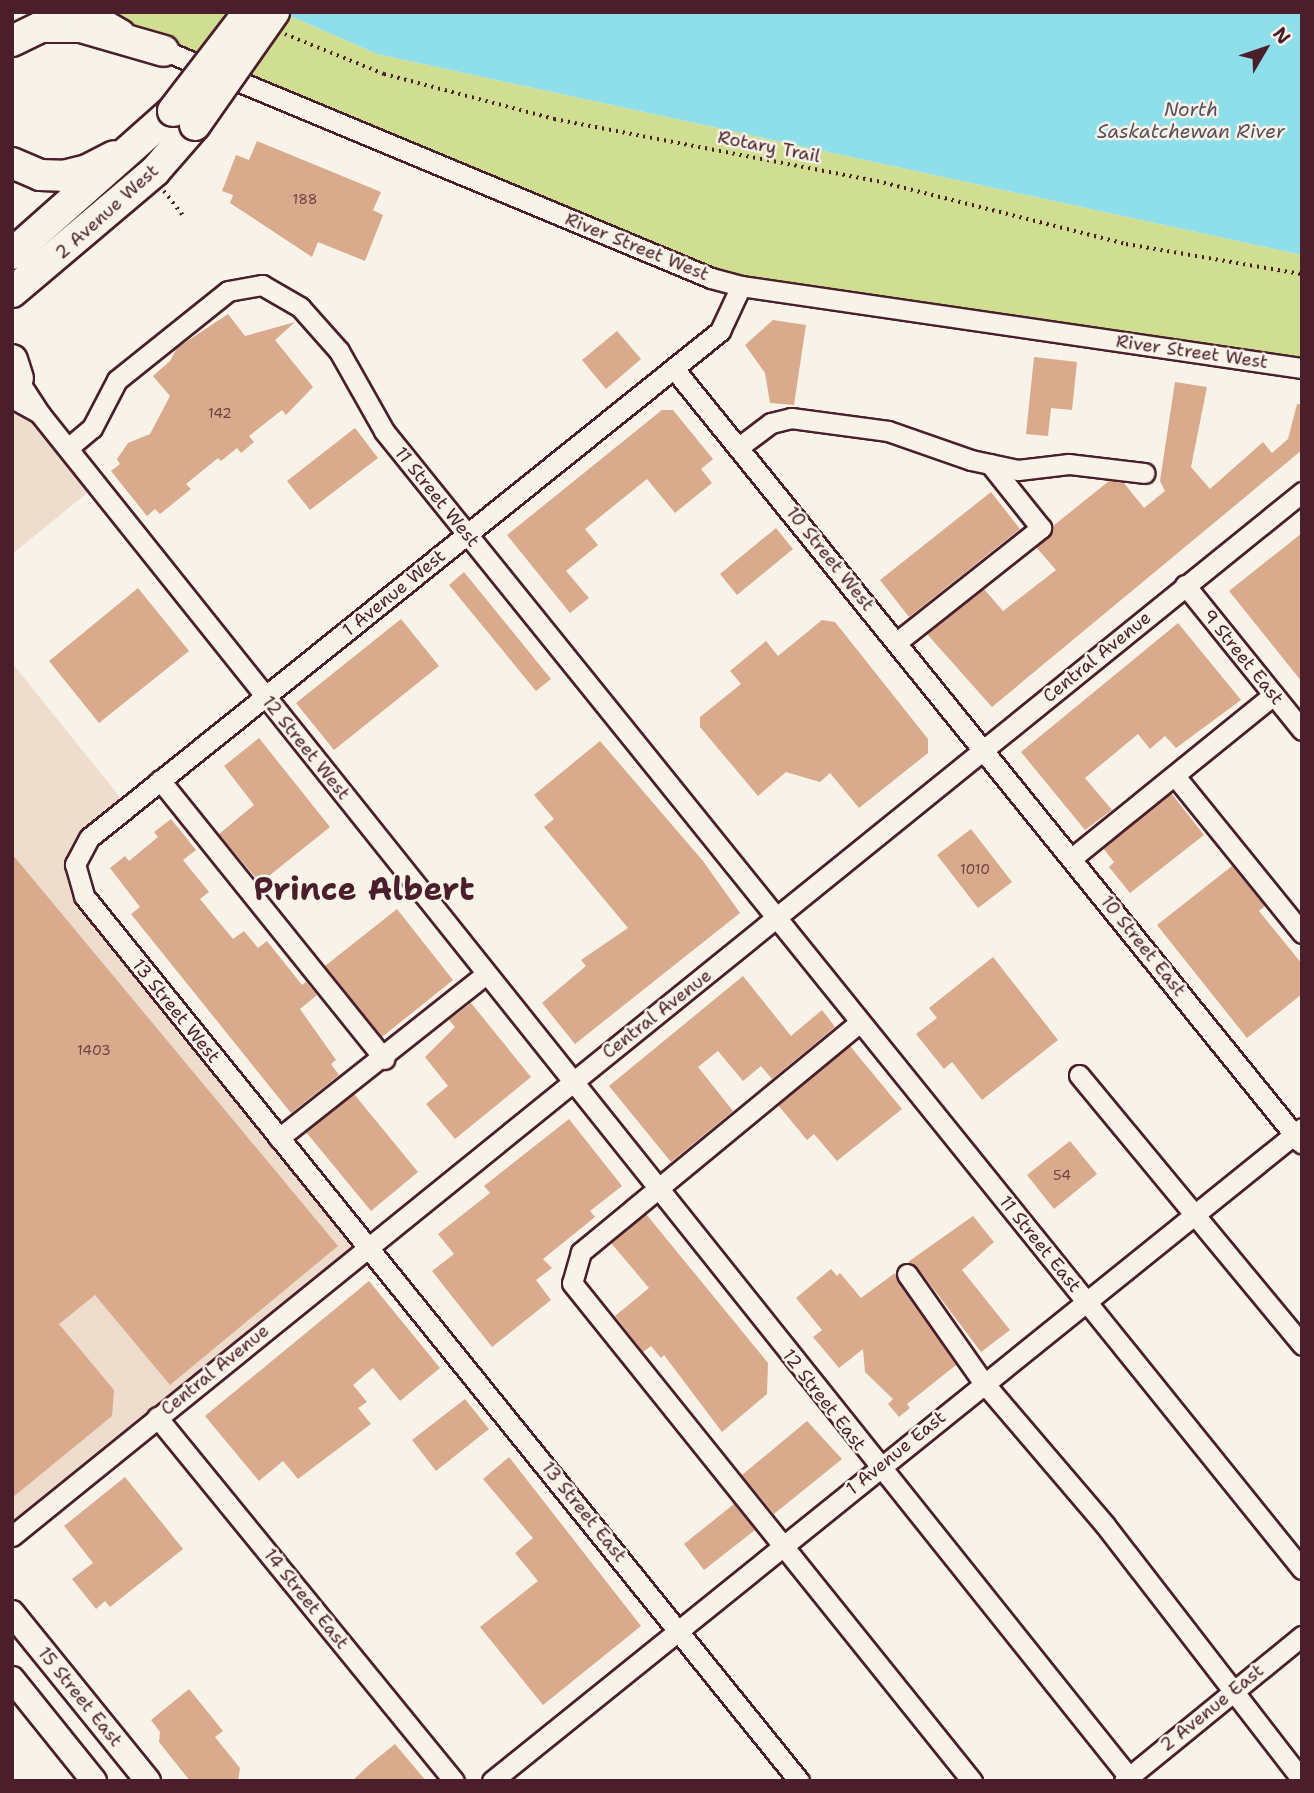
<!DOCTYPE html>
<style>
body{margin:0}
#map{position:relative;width:1314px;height:1793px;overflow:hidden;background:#f7f3e8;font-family:"Shantell Sans",sans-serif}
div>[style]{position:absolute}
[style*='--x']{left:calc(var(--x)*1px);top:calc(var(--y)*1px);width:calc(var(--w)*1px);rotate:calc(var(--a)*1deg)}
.built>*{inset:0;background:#edc}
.green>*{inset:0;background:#d0de92}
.water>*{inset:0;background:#8fdfea}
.building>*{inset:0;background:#d9aa8b}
.path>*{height:3.5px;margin-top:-1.75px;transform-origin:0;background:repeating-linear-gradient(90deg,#4a1f2b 0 2px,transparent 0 7px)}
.roads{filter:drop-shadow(2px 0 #4a1f2b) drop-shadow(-2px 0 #4a1f2b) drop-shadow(0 2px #4a1f2b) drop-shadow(0 -2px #4a1f2b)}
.minor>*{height:19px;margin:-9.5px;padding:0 9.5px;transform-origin:9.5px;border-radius:9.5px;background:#f7f3e8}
.major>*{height:24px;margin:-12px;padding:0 12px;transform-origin:12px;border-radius:12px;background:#f7f3e8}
.highway>*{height:30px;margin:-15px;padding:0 15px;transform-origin:15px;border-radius:15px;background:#f7f3e8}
.bridges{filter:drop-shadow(2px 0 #4a1f2b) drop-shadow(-2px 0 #4a1f2b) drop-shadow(0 2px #4a1f2b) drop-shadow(0 -2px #4a1f2b)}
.highway-bridge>*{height:30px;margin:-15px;padding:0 15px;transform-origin:15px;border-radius:15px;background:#f7f3e8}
span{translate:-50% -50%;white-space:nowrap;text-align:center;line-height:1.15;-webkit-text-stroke:5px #f7f3e8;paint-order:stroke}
.number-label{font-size:14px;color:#6e4243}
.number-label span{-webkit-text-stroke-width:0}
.street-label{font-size:18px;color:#4a1f2b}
.water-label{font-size:19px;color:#5b4f5b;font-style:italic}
.town-label{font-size:32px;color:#4a1f2b;font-weight:700}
.frame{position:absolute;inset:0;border:14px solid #4a1f2b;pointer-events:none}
.north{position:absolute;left:1230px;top:14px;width:70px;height:70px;-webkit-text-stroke:5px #f7f3e8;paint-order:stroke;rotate:51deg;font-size:19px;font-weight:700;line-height:28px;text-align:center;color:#4a1f2b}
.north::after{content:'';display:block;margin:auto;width:24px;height:32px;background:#4a1f2b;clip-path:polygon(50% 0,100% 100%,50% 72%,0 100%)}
</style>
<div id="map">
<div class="built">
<i style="clip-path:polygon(12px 398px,97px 485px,12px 554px)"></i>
<i style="clip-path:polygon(12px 663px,128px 807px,89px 838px,77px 881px,368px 1245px,12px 1536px)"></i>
</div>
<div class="green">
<i style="clip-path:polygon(108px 12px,281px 12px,377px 54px,1302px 255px,1302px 369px,752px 295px,237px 74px)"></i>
</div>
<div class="water">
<i style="clip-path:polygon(281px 12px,1302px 12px,1302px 255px,377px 54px)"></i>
</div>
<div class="building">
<i style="clip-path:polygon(257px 141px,381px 192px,373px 210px,383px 215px,365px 261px,318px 242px,312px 257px,230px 203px,233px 195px,222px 191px,236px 155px,249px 160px)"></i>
<i style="clip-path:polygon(228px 314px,245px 336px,295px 322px,275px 340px,313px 387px,286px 415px,282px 410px,249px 436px,254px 442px,241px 453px,237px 448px,221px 461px,218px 458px,186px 484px,191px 489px,160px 514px,155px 509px,147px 516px,111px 471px,120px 464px,117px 459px,128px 443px,150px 434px,170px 396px,153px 376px,170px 361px,177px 348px)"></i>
<i style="clip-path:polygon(773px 320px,806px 325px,794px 405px,770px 403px,765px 373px,745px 345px)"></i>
<i style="clip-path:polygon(617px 331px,641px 359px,606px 389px,582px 360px)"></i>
<i style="clip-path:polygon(1034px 357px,1077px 362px,1072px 410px,1051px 408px,1048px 436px,1026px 434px)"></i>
<i style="clip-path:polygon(1175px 382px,1207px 387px,1191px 467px,1210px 489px,1263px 442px,1272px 453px,1288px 439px,1297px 404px,1302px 405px,1302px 450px,992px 707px,927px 634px,984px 589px,1003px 611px,1056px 570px,1036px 547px,1049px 537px,1053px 526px,1109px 481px,1124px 483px,1144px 508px,1165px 491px,1160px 481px)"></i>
<i style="clip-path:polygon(662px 410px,673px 410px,713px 459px,701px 469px,712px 483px,675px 513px,647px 479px,585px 529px,598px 545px,566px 571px,589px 598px,570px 613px,507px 535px)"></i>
<i style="clip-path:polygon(355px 428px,378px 458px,310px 510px,287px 481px)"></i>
<i style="clip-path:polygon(991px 492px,1020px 529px,909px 617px,880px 580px)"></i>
<i style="clip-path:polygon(776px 528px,793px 549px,737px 595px,720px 574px)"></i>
<i style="clip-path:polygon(1302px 533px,1302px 682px,1229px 591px)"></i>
<i style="clip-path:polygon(464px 572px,551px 679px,536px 691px,449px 585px)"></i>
<i style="clip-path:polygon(138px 588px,189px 651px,99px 723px,49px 661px)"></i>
<i style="clip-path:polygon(401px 619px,439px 666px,334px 750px,296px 703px)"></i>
<i style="clip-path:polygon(822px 620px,835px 622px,928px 739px,928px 753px,859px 808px,830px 773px,820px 782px,786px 772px,758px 796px,700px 727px,700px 717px,741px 684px,730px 671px,766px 641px,778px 656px)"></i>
<i style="clip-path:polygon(1178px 623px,1241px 700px,1176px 748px,1165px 736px,1150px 749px,1138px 734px,1085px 778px,1112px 810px,1085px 830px,1021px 752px)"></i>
<i style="clip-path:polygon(259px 738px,330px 827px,260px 883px,219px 834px,254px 805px,224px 766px)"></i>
<i style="clip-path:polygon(600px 741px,703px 861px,740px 913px,575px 1044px,542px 1003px,586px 966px,581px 960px,628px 928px,544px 827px,554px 819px,534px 795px)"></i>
<i style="clip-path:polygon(1171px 793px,1204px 835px,1130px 893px,1109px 867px,1114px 862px,1103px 848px)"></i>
<i style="clip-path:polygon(171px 819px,196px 850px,183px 860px,209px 892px,200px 899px,233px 939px,244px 931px,258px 948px,267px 941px,302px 985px,306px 982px,317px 995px,300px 1009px,336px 1060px,331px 1064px,339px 1075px,291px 1113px,131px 914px,140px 907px,110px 868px,125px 856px,129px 861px,158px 837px,154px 832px)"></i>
<i style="clip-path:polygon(971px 829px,1012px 882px,978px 908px,937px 855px)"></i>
<i style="clip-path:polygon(12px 854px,338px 1246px,170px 1385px,95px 1295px,59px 1324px,114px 1390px,112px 1416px,12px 1498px)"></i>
<i style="clip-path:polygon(1232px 866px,1265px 906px,1259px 911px,1302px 964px,1302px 994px,1247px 1038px,1157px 925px)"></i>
<i style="clip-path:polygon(397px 909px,453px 980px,382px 1037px,325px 966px)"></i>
<i style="clip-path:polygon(993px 957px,1058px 1040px,982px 1100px,952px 1062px,944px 1069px,916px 1034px,937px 1018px,929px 1008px)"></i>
<i style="clip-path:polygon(743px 976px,791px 1036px,822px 1010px,835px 1027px,772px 1079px,761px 1066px,743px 1081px,718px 1051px,698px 1067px,733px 1111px,671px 1162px,609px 1086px)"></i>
<i style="clip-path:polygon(471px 1003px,531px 1077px,455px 1139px,426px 1104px,448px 1086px,425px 1057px,455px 1027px,449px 1020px)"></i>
<i style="clip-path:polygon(850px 1046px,902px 1109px,837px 1161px,814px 1134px,807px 1140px,778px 1105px)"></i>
<i style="clip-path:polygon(354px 1094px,418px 1172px,371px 1211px,306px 1132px)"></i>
<i style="clip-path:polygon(569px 1119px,622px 1186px,590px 1211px,595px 1217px,543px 1259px,552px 1268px,536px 1280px,551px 1300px,492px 1347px,432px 1271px,454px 1254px,438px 1234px,490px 1193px,484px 1186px)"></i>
<i style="clip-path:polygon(1070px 1141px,1097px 1174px,1054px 1209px,1027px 1175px)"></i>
<i style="clip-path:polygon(646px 1214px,768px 1363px,767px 1394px,722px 1432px,664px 1355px,661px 1358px,651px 1346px,643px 1352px,615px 1316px,649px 1288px,611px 1243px)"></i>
<i style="clip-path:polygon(973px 1216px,994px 1242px,962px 1270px,1010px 1330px,981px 1352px,917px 1267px,908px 1262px)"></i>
<i style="clip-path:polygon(831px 1269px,837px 1276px,840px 1273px,861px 1298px,895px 1273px,956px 1365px,907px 1404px,910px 1408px,899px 1417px,888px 1404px,893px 1399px,865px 1372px,863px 1349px,839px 1368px,813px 1337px,822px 1330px,796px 1298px)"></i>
<i style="clip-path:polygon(369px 1281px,440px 1368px,400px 1401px,373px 1368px,353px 1385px,367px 1402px,358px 1408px,371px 1424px,298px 1479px,283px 1461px,259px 1481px,205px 1416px)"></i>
<i style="clip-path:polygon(465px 1399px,489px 1429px,436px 1471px,412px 1440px)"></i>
<i style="clip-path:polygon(807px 1421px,842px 1459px,774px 1514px,742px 1475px)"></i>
<i style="clip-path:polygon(509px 1457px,641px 1626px,543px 1705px,480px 1627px,538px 1581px,515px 1553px,533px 1538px,483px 1479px)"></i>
<i style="clip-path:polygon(125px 1477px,183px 1549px,110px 1607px,105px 1601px,96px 1609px,72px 1579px,93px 1563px,64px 1526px)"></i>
<i style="clip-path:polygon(734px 1504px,755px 1530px,704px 1570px,684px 1544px)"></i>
<i style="clip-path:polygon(189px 1689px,223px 1731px,215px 1737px,240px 1768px,238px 1781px,190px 1781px,159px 1742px,160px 1732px,151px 1720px)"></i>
<i style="clip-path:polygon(395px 1744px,426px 1781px,352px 1781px,369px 1765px)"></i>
</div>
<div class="path">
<i style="--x:285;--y:34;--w:107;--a:22"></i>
<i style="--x:384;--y:74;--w:176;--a:14.8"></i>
<i style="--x:554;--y:119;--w:329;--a:10.9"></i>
<i style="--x:877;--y:181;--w:257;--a:14.2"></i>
<i style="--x:1126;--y:244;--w:179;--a:9.7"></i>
<i style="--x:164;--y:191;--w:33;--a:52"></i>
</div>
<div class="roads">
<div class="minor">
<i style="--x:92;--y:12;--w:36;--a:30"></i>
<i style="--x:156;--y:47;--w:601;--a:22.6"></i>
<i style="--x:711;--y:278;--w:31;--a:15"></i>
<i style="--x:741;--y:286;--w:567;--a:8.32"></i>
<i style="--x:741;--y:286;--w:50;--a:115"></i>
<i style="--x:720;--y:331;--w:809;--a:141.22"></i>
<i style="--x:89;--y:838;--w:30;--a:118"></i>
<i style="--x:75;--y:864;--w:33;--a:74"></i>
<i style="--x:84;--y:896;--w:1138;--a:51.06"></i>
<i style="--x:675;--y:370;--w:995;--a:51"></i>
<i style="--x:12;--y:371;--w:51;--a:56.9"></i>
<i style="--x:40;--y:414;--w:1750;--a:51.38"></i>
<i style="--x:12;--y:398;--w:31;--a:29"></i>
<i style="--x:739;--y:447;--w:40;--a:-37"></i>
<i style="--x:771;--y:423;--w:21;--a:-14"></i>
<i style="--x:791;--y:418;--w:98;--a:7.6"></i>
<i style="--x:888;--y:431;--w:88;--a:19.3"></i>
<i style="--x:971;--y:460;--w:48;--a:12"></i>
<i style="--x:1018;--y:470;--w:51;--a:-6.7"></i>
<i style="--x:1069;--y:464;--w:76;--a:6.8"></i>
<i style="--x:68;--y:448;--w:31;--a:-40"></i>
<i style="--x:92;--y:428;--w:54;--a:-62.5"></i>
<i style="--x:117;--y:380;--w:142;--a:-38.7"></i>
<i style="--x:228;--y:291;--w:35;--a:-10"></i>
<i style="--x:262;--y:285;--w:44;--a:30.1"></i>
<i style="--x:300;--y:307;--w:59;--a:48.4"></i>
<i style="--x:339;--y:351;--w:92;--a:60.6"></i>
<i style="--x:384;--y:431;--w:1462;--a:51.11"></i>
<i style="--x:1185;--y:585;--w:186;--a:51.1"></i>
<i style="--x:897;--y:642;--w:184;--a:-38.4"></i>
<i style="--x:1041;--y:528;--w:82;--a:-128.6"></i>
<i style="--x:1175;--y:776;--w:202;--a:51"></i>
<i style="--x:160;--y:780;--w:358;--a:51.2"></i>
<i style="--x:1072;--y:858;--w:259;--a:-39"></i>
<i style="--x:860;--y:1022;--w:362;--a:140.5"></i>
<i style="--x:581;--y:1252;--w:32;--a:106"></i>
<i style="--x:572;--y:1283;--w:639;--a:51.23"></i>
<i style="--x:1079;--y:1075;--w:350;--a:50.4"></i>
<i style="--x:279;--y:1138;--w:264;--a:-38.4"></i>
<i style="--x:907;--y:1274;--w:132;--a:54.9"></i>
<i style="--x:983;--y:1382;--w:188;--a:49.5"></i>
<i style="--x:1105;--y:1525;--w:322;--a:52.3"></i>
<i style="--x:157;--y:1417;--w:470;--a:50.8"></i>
<i style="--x:12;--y:1536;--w:1660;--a:-38.98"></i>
<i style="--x:492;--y:1781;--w:1040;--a:-38.87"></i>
<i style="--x:1124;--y:1781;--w:230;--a:-39.2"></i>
</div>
<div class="major">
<i style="--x:12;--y:1613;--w:216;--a:51"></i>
<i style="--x:12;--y:1679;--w:131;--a:51.2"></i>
</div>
<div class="highway">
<i style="--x:12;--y:41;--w:32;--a:-26"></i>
<i style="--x:41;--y:27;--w:40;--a:0"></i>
<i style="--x:81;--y:27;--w:86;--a:16.1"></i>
<i style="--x:12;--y:163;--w:30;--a:23"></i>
<i style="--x:40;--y:175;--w:23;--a:2"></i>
<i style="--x:63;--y:176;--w:25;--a:-14"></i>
<i style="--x:87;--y:170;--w:30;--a:-27"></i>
<i style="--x:12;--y:254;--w:215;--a:-41.6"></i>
<i style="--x:12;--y:292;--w:187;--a:-40.2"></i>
<i style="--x:155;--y:171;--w:61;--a:-49"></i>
<i style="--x:12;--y:360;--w:19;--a:72"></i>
</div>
</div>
<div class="bridges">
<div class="highway-bridge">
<i style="--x:173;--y:111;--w:125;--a:-52.5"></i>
<i style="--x:195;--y:125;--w:138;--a:-55"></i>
</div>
</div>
<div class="number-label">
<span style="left:305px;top:199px">188</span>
<span style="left:220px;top:413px">142</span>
<span style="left:975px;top:869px">1010</span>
<span style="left:94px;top:1050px">1403</span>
<span style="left:1062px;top:1175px">54</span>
</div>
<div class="street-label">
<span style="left:769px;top:147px;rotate:11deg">Rotary Trail</span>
<span style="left:107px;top:212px;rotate:-42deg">2 Avenue West</span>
<span style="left:637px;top:247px;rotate:22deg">River Street West</span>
<span style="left:1192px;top:352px;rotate:8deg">River Street West</span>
<span style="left:437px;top:497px;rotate:51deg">11 Street West</span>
<span style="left:830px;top:559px;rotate:51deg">10 Street West</span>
<span style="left:394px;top:593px;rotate:-39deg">1 Avenue West</span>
<span style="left:1097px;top:657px;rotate:-39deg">Central Avenue</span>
<span style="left:1243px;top:657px;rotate:51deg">9 Street East</span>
<span style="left:306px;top:748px;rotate:51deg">12 Street West</span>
<span style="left:1143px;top:946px;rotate:51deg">10 Street East</span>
<span style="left:176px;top:1011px;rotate:51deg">13 Street West</span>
<span style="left:657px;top:1014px;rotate:-38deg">Central Avenue</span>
<span style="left:1040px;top:1244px;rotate:51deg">11 Street East</span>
<span style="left:215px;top:1370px;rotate:-39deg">Central Avenue</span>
<span style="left:824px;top:1400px;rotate:52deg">12 Street East</span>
<span style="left:896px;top:1453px;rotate:-39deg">1 Avenue East</span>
<span style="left:584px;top:1512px;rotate:51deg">13 Street East</span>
<span style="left:306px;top:1599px;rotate:51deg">14 Street East</span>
<span style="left:80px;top:1697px;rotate:51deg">15 Street East</span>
<span style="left:1212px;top:1708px;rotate:-39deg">2 Avenue East</span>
</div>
<div class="water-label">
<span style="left:1191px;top:121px">North<br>Saskatchewan River</span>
</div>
<div class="town-label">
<span style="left:364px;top:889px">Prince Albert</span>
</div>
<div class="frame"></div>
<div class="north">N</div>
</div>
